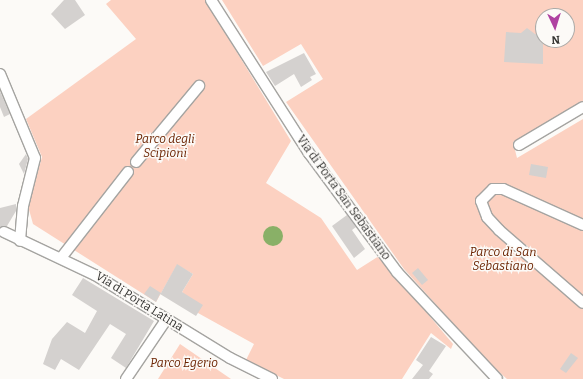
<!DOCTYPE html>
<style>
body{margin:0}
#map{position:relative;width:583px;height:379px;overflow:hidden;background:#fcfaf7;font-family:Bitter,serif}
div>[style]{position:absolute}
[style*='--x']{left:calc(var(--x)*1px);top:calc(var(--y)*1px);width:calc(var(--w)*1px);rotate:calc(var(--a)*1deg)}
.green>*{inset:0;background:#fcd1c1}
.water>*{inset:0;background:#89b067}
.round{border-radius:50%}
.building>*{inset:0;background:#d4d1cf}
.roads{filter:drop-shadow(1px 0 #a5a4a1) drop-shadow(-1px 0 #a5a4a1) drop-shadow(0 1px #a5a4a1) drop-shadow(0 -1px #a5a4a1)}
.minor>*{height:10px;margin:-5px;padding:0 5px;transform-origin:5px;border-radius:5px;background:#fff}
span{translate:-50% -50%;white-space:nowrap;text-align:center;line-height:1.15;-webkit-text-stroke:3px #fcfaf7;paint-order:stroke}
.park-label{font-size:12px;color:#6b2301;font-style:italic}
.street-label{font-size:12px;color:#323230}
.north{position:absolute;left:535px;top:8px;width:40px;height:40px;box-sizing:border-box;background:#fcfaf7;border:1px solid #abaaa7;border-radius:50%;rotate:176deg;font-size:11px;font-weight:700;line-height:16px;text-align:center;color:#323230}
.north::after{content:'';display:block;margin:auto;width:14px;height:18px;background:#af42a1;clip-path:polygon(50% 0,100% 100%,50% 72%,0 100%)}
</style>
<div id="map">
<div class="green">
<i style="clip-path:polygon(111px 0,205px 0,291px 141px,266px 183px,321px 218px,357px 270px,379px 256px,453px 344px,451px 349px,431px 333px,402px 379px,284px 379px,246px 360px,254px 344px,198px 313px,182px 292px,193px 274px,177px 265px,156px 302px,33px 224px,28px 206px,42px 157px,26px 119px,136px 39px,106px 4px)"></i>
<i style="clip-path:polygon(evenodd,222px 0,583px 0,583px 104px,513px 142px,517px 158px,583px 119px,583px 379px,507px 379px,486px 360px,404px 269px,286px 102px,323px 79px,301px 44px,263px 66px,222px 0,543px 16px,567px 16px,567px 40px,543px 40px,543px 16px)"></i>
<i style="clip-path:polygon(180px 344px,231px 379px,158px 379px)"></i>
</div>
<div class="water">
<i class="round" style="left:263px;top:226px;width:20px;height:20px"></i>
</div>
<div class="building">
<i style="clip-path:polygon(64px 0,75px 0,85px 15px,65px 29px,51px 14px)"></i>
<i style="clip-path:polygon(527px 28px,535px 34px,543px 35px,543px 64px,504px 62px,506px 32px,521px 33px)"></i>
<i style="clip-path:polygon(304px 53px,316px 74px,310px 77px,312px 80px,301px 87px,294px 74px,275px 86px,266px 72px)"></i>
<i style="clip-path:polygon(0 91px,10px 114px,4px 117px,0 107px)"></i>
<i style="clip-path:polygon(26px 154px,28px 159px,24px 174px,19px 164px)"></i>
<i style="clip-path:polygon(531px 164px,548px 167px,546px 178px,529px 175px)"></i>
<i style="clip-path:polygon(16px 204px,16px 211px,7px 226px,0 227px,0 208px)"></i>
<i style="clip-path:polygon(347px 215px,356px 227px,352px 230px,365px 249px,354px 258px,332px 226px)"></i>
<i style="clip-path:polygon(177px 264px,193px 274px,182px 292px,203px 305px,196px 316px,160px 294px,156px 302px,144px 294px,150px 286px,161px 293px)"></i>
<i style="clip-path:polygon(418px 268px,428px 280px,422px 285px,412px 273px)"></i>
<i style="clip-path:polygon(83px 278px,154px 321px,126px 368px,111px 358px,126px 334px,110px 324px,79px 370px,61px 359px,55px 370px,43px 364px,52px 339px,67px 322px,85px 333px,97px 311px,72px 295px)"></i>
<i style="clip-path:polygon(431px 337px,446px 346px,429px 371px,433px 374px,429px 379px,412px 379px,423px 365px,416px 360px)"></i>
<i style="clip-path:polygon(571px 353px,578px 358px,566px 373px,560px 369px)"></i>
</div>
<div class="roads">
<div class="minor">
<i style="--x:211;--y:0;--w:182;--a:57.4"></i>
<i style="--x:309;--y:153;--w:148;--a:53.5"></i>
<i style="--x:397;--y:272;--w:146;--a:46.9"></i>
<i style="--x:0;--y:74;--w:91;--a:67.4"></i>
<i style="--x:35;--y:158;--w:49;--a:104"></i>
<i style="--x:23;--y:206;--w:35;--a:95"></i>
<i style="--x:519;--y:145;--w:74;--a:-30.7"></i>
<i style="--x:136;--y:162;--w:99;--a:-50.3"></i>
<i style="--x:583;--y:225;--w:88;--a:-155.8"></i>
<i style="--x:503;--y:189;--w:10;--a:180"></i>
<i style="--x:493;--y:189;--w:17;--a:135"></i>
<i style="--x:481;--y:201;--w:17;--a:69"></i>
<i style="--x:487;--y:217;--w:18;--a:47"></i>
<i style="--x:499;--y:230;--w:111;--a:41"></i>
<i style="--x:4;--y:232;--w:101;--a:25.3"></i>
<i style="--x:95;--y:275;--w:158;--a:31.6"></i>
<i style="--x:230;--y:358;--w:47;--a:26.6"></i>
<i style="--x:61;--y:258;--w:109;--a:-52.1"></i>
<i style="--x:126;--y:379;--w:71;--a:-55.9"></i>
</div>
</div>
<div class="park-label">
<span style="left:165px;top:147px">Parco degli<br>Scipioni</span>
<span style="left:503px;top:260px">Parco di San<br>Sebastiano</span>
<span style="left:184px;top:364px">Parco Egerio</span>
</div>
<div class="street-label">
<span style="left:343px;top:198px;rotate:54deg">Via di Porta San Sebastiano</span>
<span style="left:139px;top:302px;rotate:32deg">Via di Porta Latina</span>
</div>
<div class="north">N</div>
</div>
